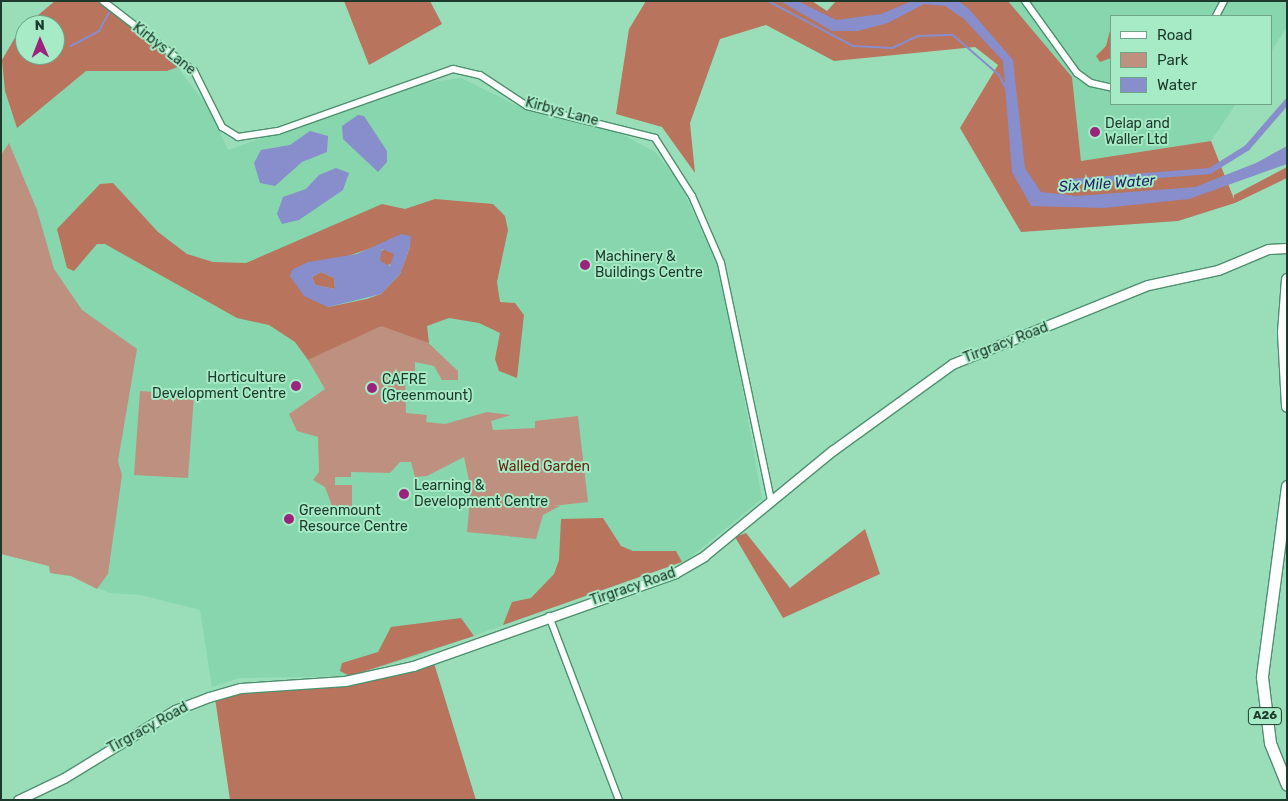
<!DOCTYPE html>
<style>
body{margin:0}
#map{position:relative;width:1288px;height:801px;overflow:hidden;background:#99deb9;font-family:Rubik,sans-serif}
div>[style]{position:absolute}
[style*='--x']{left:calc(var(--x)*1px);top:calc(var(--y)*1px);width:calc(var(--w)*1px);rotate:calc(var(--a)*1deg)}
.built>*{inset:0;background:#88d6ad}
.green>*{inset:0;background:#be9080}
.forest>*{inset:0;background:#b8745c}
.round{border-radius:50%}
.water>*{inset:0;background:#888dcc}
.stream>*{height:2px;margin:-1px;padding:0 1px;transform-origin:1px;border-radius:1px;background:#888dcc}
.canal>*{height:5.5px;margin:-2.75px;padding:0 2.75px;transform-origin:2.75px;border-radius:2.75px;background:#888dcc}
.roads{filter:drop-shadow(1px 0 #4e906f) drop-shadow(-1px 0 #4e906f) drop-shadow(0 1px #4e906f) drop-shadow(0 -1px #4e906f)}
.street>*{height:6px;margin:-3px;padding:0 3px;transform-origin:3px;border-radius:3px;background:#fff}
.secondary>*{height:9px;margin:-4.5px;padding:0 4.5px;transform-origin:4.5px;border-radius:4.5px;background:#fff}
.highway>*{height:11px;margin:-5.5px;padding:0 5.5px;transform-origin:5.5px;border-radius:5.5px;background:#fff}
.dots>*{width:14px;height:14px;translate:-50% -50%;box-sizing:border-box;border:2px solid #a6ebc6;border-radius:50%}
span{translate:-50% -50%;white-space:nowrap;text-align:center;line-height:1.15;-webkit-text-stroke:4px #a6ebc6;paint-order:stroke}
.shield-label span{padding:1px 4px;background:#a6ebc6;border:1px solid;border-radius:4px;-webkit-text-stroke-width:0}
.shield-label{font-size:12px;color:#1d392b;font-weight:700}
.street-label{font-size:14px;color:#1d392b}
.poi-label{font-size:14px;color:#1d392b}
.left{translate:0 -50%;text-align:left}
.right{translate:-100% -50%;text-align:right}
.park-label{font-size:14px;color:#67270e}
.water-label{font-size:15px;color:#261f68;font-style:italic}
.frame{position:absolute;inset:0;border:2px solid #1d392b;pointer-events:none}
.legend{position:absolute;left:1110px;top:15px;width:162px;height:90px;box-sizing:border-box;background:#a6ebc6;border:1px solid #6fa488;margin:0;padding:6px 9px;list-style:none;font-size:15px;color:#1d392b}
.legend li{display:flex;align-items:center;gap:10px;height:25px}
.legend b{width:25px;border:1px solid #6fa488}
.north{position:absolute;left:15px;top:15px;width:50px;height:50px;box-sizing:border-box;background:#a6ebc6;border:1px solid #6fa488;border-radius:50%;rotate:359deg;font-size:14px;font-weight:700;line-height:20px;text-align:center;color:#1d392b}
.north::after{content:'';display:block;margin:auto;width:18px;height:22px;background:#9b237d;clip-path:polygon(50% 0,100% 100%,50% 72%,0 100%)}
</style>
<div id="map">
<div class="built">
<i style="clip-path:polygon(evenodd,55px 1px,97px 1px,183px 65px,179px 69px,208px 107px,228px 150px,415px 84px,461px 78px,526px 110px,614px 130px,655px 152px,679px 181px,723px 277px,762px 499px,687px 560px,417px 656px,350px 676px,239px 678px,212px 687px,200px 610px,141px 595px,110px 593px,71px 576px,50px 573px,49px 566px,1px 554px,1px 61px,19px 31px,55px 1px,25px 25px,55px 25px,55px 55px,25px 55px,25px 25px)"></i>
<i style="clip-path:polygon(1008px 1px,1287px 1px,1287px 27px,1272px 50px,1272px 16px,1112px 16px,1112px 104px,1236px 104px,1211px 141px,1081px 161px,1072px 77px)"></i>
</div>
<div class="green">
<i style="clip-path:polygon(9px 143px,37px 210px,54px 269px,82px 310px,137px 349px,118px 461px,122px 475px,108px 574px,97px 589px,71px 576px,50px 573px,49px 566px,1px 554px,1px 155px)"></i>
<i style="clip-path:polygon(381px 325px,422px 337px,458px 371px,458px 380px,442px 380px,434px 366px,415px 362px,415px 373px,405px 373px,406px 413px,427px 415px,426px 422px,445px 424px,487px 412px,511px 415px,491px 421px,493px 430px,535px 428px,535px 421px,578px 416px,588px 502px,553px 506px,560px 506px,543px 515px,536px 539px,467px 532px,471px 490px,464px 457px,427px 476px,415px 477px,411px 462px,400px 462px,390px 473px,351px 472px,351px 477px,335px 477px,335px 485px,352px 485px,352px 509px,333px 509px,325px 487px,313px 480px,319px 472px,318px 437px,297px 431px,289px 414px,325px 389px,308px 360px)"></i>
<i style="clip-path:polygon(140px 391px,194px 395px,188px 478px,134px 475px)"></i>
</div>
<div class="forest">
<i style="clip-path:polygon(evenodd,55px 1px,97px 1px,183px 65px,167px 71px,86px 71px,17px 128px,5px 91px,2px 60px,19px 31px,55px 1px,25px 25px,55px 25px,55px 55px,25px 55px,25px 25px)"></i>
<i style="clip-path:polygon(344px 1px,430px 1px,442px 24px,369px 65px)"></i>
<i style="clip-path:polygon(646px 1px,812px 1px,827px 11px,836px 1px,1008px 1px,1072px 77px,1081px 161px,1211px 141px,1234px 199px,1234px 195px,1287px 167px,1287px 178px,1235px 203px,1178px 221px,1021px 232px,960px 128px,998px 65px,975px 47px,834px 61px,766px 25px,720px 39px,690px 123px,695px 173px,662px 127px,616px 114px,629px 29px)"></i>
<i style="clip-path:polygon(1112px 23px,1111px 58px,1100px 62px,1096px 56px,1106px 46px)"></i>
<i style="clip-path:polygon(evenodd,113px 183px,158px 232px,187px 254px,213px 262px,246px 263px,382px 204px,405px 209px,435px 199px,493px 204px,505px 216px,508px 230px,497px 282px,500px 302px,515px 303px,524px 315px,517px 378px,499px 371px,495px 359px,500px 333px,479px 323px,449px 318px,427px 326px,429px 343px,381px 326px,308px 360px,295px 342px,269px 325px,237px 318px,105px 244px,97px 244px,74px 271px,67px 268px,57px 229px,100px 184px,113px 183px,374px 247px,410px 247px,400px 274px,381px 294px,367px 299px,328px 307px,290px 276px,374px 247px)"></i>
<i class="round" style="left:379px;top:249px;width:16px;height:16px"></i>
<i style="clip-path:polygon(321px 272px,334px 278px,335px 289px,315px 285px,312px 277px)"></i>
<i style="clip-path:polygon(603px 518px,621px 546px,633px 551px,676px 551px,682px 562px,503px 625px,512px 602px,531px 598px,554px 574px,559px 560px,561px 519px)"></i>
<i style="clip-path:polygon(865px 529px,880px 574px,783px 618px,735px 537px,746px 533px,790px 588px)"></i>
<i style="clip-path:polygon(461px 618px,474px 636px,350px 676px,340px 671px,342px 663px,378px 652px,391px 627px)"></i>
<i style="clip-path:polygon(434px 663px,476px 800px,230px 800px,215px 698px,237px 691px,338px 687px)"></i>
</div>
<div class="water">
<i style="clip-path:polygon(780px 1px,798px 1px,836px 20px,881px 14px,912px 1px,958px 1px,968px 8px,1013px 60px,1025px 168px,1041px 192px,1077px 196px,1195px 187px,1256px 163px,1287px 146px,1287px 164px,1189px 199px,1104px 208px,1031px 206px,1012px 172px,1003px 61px,964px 19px,945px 6px,924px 4px,888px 23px,858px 31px,832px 31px)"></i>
<i style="clip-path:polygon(358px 115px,364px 116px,387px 151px,387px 162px,378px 172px,343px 139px,342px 126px)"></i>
<i style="clip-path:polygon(310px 131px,328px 136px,327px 152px,302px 162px,275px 186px,260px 183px,254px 163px,261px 150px,290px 145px)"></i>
<i style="clip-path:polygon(336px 168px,349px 173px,343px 190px,299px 220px,282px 224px,277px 214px,283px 197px,306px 189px,319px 175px)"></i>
<i style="clip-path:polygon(evenodd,401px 234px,411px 236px,410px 247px,400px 274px,381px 294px,328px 307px,304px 296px,290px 276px,292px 270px,308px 262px,357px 254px,401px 234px,382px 249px,394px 254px,390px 266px,380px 261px,382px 249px,401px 234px,321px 272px,334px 278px,335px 289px,315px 285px,312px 277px,321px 272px)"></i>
</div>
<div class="stream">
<i style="--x:768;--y:1;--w:96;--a:27.9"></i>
<i style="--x:853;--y:46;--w:39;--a:3"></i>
<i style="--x:892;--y:48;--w:29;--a:-25"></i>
<i style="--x:918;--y:36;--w:35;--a:-2"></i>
<i style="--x:953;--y:35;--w:61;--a:41"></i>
<i style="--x:999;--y:75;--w:16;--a:63"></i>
<i style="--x:71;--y:46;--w:32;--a:-28"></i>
<i style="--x:99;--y:31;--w:21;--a:-61"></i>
</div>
<div class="canal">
<i style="--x:1070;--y:182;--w:140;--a:-4.5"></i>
<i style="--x:1210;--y:171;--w:44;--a:-31.9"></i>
<i style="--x:1247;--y:148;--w:61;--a:-49"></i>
</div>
<div class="roads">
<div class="street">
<i style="--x:103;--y:1;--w:115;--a:37.6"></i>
<i style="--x:194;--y:71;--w:63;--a:63.4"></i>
<i style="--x:222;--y:127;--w:19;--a:32"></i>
<i style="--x:238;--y:137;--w:40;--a:-8.5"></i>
<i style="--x:278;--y:131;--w:186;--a:-19.5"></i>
<i style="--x:453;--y:69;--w:28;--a:13"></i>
<i style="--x:480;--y:75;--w:56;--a:33.4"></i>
<i style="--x:527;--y:106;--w:132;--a:14"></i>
<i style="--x:655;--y:138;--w:69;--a:57.5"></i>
<i style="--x:692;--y:196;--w:73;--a:66.6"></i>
<i style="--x:721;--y:263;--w:243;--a:78.1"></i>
<i style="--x:1025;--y:1;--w:89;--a:54.2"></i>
<i style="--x:1077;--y:73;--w:17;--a:36"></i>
<i style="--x:1091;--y:83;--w:22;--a:13"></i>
<i style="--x:1216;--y:16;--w:17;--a:-62"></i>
<i style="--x:549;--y:616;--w:197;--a:69.2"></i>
</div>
<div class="secondary">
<i style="--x:18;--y:800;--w:51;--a:-25.6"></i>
<i style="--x:64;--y:778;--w:130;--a:-31.5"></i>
<i style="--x:175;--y:710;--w:36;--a:-21"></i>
<i style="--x:209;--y:697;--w:33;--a:-16"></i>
<i style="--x:241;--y:688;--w:104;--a:-3.9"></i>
<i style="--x:345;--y:681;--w:70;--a:-12.4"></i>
<i style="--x:413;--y:666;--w:278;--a:-19.5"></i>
<i style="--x:675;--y:573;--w:34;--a:-30"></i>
<i style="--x:704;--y:556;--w:166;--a:-39.4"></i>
<i style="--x:832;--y:451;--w:148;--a:-35.9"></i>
<i style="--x:952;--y:364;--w:211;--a:-22"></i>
<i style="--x:1148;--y:285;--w:72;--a:-12.1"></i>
<i style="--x:1218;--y:270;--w:54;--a:-22.8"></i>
<i style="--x:1268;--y:249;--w:19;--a:-3"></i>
</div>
<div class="highway">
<i style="--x:1287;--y:279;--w:53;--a:94.3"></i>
<i style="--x:1283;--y:332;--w:74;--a:86.9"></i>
<i style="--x:1287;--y:486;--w:193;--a:97.5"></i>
<i style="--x:1262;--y:677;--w:66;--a:83.1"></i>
<i style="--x:1270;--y:743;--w:45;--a:68"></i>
</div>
</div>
<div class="dots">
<i style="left:1095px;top:132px;background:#9b237d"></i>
<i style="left:585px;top:265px;background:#9b237d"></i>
<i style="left:296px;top:386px;background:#9b237d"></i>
<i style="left:372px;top:388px;background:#9b237d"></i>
<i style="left:404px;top:494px;background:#9b237d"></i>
<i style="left:289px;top:519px;background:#9b237d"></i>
</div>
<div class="shield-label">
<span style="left:1265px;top:716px">A26</span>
</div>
<div class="street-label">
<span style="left:164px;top:49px;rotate:38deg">Kirbys Lane</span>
<span style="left:562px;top:112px;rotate:15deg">Kirbys Lane</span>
<span style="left:1006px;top:343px;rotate:-21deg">Tirgracy Road</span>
<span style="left:633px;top:587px;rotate:-19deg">Tirgracy Road</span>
<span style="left:148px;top:728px;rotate:-29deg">Tirgracy Road</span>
</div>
<div class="poi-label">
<span class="left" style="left:1105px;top:132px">Delap and<br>Waller Ltd</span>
<span class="left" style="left:595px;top:265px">Machinery &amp;<br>Buildings Centre</span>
<span class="right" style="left:286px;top:386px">Horticulture<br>Development Centre</span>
<span class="left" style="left:382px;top:388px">CAFRE<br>(Greenmount)</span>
<span class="left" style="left:414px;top:494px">Learning &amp;<br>Development Centre</span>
<span class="left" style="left:299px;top:519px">Greenmount<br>Resource Centre</span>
</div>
<div class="park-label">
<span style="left:544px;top:467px">Walled Garden</span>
</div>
<div class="water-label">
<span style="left:1107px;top:184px;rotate:-4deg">Six Mile Water</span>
</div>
<div class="frame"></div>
<ul class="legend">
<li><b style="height:6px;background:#fff"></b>Road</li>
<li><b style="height:14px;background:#be9080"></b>Park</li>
<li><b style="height:14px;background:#888dcc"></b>Water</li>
</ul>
<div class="north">N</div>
</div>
